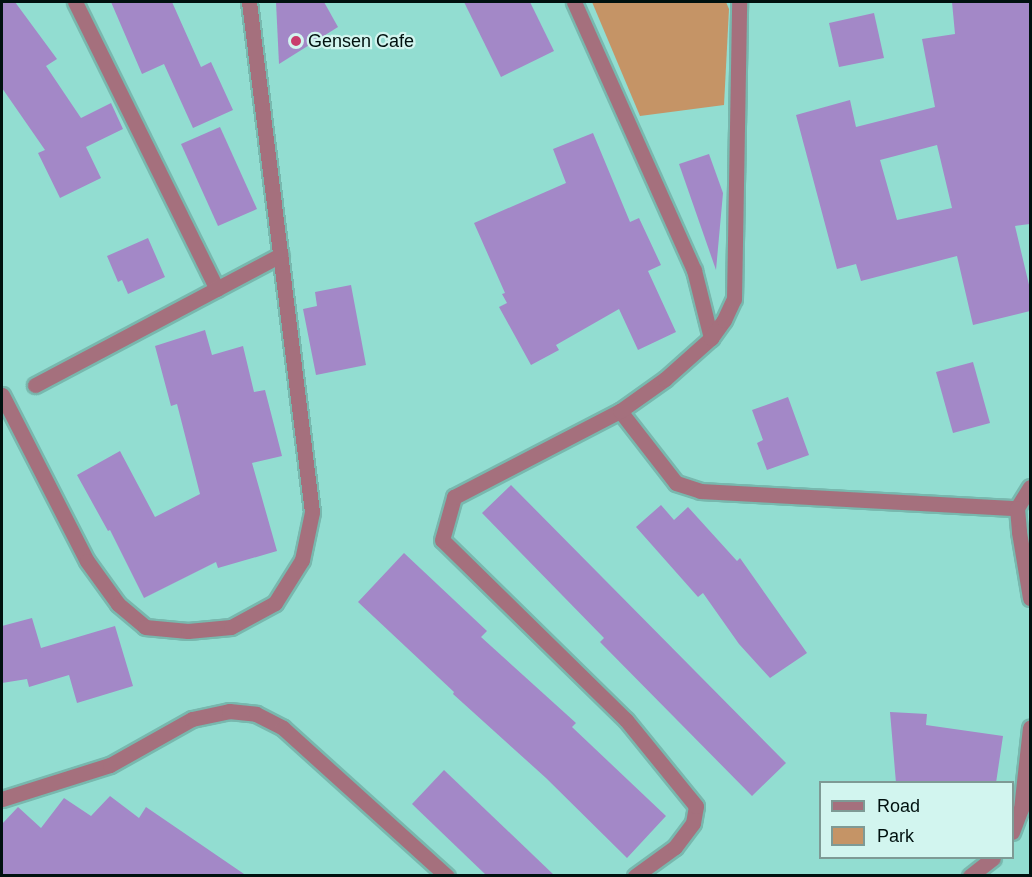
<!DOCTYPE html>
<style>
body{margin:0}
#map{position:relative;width:1032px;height:877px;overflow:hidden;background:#92ddd1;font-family:Arial,sans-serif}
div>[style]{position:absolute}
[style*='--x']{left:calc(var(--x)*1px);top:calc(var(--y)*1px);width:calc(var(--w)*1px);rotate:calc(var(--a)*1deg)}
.green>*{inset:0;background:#c59466}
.building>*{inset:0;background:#a388c7}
.roads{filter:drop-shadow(2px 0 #78b8ae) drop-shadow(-2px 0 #78b8ae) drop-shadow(0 2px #78b8ae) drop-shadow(0 -2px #78b8ae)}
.minor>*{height:15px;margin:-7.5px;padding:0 7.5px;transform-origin:7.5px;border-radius:7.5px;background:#a5707d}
.dots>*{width:16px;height:16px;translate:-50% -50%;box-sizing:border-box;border:3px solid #d2f5ef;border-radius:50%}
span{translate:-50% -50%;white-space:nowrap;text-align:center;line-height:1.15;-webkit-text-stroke:4.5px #d2f5ef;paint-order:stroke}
.poi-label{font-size:18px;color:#00110f}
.left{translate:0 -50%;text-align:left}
.frame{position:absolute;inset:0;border:3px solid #00110f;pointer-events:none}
.legend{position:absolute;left:819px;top:781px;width:195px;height:78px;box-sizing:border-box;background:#d2f5ef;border:2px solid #7e9a95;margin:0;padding:8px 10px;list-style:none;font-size:18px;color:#00110f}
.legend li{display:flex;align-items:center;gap:12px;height:30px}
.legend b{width:30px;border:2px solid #7e9a95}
</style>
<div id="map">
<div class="green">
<i style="clip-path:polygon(592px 2px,726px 2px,729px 9px,724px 105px,640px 116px)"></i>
</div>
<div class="building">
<i style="clip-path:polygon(2px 2px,15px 2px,57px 59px,46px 66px,81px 118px,111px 103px,123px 129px,86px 147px,101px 178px,60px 198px,38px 153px,45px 150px,2px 88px)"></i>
<i style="clip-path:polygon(111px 2px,172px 2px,201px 67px,211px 62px,233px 110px,193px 128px,164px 64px,142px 74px)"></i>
<i style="clip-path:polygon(276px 2px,324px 2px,338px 27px,279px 64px)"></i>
<i style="clip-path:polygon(464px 2px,530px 2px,554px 51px,501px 77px)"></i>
<i style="clip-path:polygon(evenodd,952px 2px,1030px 2px,1030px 224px,1015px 226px,1030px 289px,1030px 311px,973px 325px,957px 256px,861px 281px,856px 264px,837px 269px,796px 115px,850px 100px,856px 127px,935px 107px,922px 39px,955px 34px,952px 2px,937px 145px,952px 208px,897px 220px,880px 160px,937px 145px)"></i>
<i style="clip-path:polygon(874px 13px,884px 58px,839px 67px,829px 23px)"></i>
<i style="clip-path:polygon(220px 127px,257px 209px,218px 226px,181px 144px)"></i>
<i style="clip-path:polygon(593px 133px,630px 222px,639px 218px,661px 265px,648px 271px,676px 332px,638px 350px,619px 309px,556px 345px,559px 350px,531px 365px,499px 307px,507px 303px,502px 294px,505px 293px,474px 223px,566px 183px,553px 149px)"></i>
<i style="clip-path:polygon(709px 154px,723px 193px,716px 270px,679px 164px)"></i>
<i style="clip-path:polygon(148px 238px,165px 277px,128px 294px,122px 280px,118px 282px,107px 256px)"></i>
<i style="clip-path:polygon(351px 285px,366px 365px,316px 375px,303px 309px,317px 306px,315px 292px)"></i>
<i style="clip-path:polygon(205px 330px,212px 355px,243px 346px,254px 392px,265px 390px,282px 456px,252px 463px,277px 551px,218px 568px,216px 562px,144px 598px,110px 530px,108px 531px,77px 475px,120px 451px,155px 517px,200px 494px,177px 404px,171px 406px,155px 346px)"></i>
<i style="clip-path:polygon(973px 362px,990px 423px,953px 433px,936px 372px)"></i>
<i style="clip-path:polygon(788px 397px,809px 455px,767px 470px,757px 443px,763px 440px,752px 410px)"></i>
<i style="clip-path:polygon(511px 485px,786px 763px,752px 796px,600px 642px,604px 638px,482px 513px)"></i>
<i style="clip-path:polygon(661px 505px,674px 520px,688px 507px,737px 561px,740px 558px,807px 653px,770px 678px,739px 644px,703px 593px,698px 597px,636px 527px)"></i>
<i style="clip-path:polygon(404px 553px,487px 631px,481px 637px,576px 723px,572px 727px,666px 816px,627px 858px,546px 778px,453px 694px,454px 692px,358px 602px)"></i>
<i style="clip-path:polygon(32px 618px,41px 648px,115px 626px,133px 686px,77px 703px,69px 675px,29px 687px,27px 679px,2px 683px,2px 626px)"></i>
<i style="clip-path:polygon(890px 712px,927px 714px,926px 725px,1003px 736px,996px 783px,896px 783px)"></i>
<i style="clip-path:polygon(444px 770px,555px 876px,487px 876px,412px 804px)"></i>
<i style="clip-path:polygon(110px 796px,139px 818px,146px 807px,247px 876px,2px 876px,2px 824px,18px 807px,41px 828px,64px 798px,91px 816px)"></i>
</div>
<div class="roads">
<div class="minor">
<i style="--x:75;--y:2;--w:320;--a:63.7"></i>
<i style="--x:574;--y:2;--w:294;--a:65.9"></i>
<i style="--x:694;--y:270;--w:70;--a:76"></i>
<i style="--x:35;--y:385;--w:278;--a:-27.9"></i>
<i style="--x:2;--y:395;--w:186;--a:62.9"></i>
<i style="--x:87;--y:561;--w:53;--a:54.2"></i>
<i style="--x:118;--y:604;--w:35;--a:40"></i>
<i style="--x:145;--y:627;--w:43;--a:5.3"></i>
<i style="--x:188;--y:631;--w:43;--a:-5.3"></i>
<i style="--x:231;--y:627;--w:50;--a:-28.6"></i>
<i style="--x:275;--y:603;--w:51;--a:-57.9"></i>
<i style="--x:302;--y:560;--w:49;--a:-78.2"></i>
<i style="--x:312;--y:512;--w:514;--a:-97.04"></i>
<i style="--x:620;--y:411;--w:91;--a:52.1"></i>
<i style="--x:676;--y:483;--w:25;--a:18"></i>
<i style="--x:700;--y:491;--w:317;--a:3.1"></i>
<i style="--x:1030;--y:487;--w:25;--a:122"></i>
<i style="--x:1017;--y:508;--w:24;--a:85"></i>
<i style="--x:1019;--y:532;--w:67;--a:80.5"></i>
<i style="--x:2;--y:799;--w:113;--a:-17.5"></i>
<i style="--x:110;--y:765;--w:94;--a:-29.3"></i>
<i style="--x:192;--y:719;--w:38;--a:-12"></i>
<i style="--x:229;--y:711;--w:27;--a:6"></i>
<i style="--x:256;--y:714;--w:30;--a:27"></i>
<i style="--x:283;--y:728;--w:221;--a:42.1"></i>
<i style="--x:1012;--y:832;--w:25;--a:-69"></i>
<i style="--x:1021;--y:809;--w:82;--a:-83.7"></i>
<i style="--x:635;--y:876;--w:49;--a:-35.9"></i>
<i style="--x:675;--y:847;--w:30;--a:-53"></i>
<i style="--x:693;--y:823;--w:17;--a:-80"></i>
<i style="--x:696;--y:806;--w:111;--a:-129.1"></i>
<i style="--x:626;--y:720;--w:257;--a:-135.6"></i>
<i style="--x:442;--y:540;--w:45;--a:-74.4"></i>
<i style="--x:454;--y:497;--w:187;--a:-27.4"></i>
<i style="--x:620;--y:411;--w:55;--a:-35.4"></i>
<i style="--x:665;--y:379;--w:62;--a:-41.7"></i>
<i style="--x:711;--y:338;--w:22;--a:-54"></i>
<i style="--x:724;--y:320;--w:23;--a:-65"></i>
<i style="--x:734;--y:299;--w:297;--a:-89"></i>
<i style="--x:970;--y:876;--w:29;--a:-38"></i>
</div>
</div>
<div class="dots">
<i style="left:296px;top:41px;background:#c93d6d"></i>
</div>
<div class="poi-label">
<span class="left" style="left:308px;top:41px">Gensen Cafe</span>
</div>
<div class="frame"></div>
<ul class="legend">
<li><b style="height:8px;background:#a5707d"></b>Road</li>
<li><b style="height:16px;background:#c59466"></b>Park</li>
</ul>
</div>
